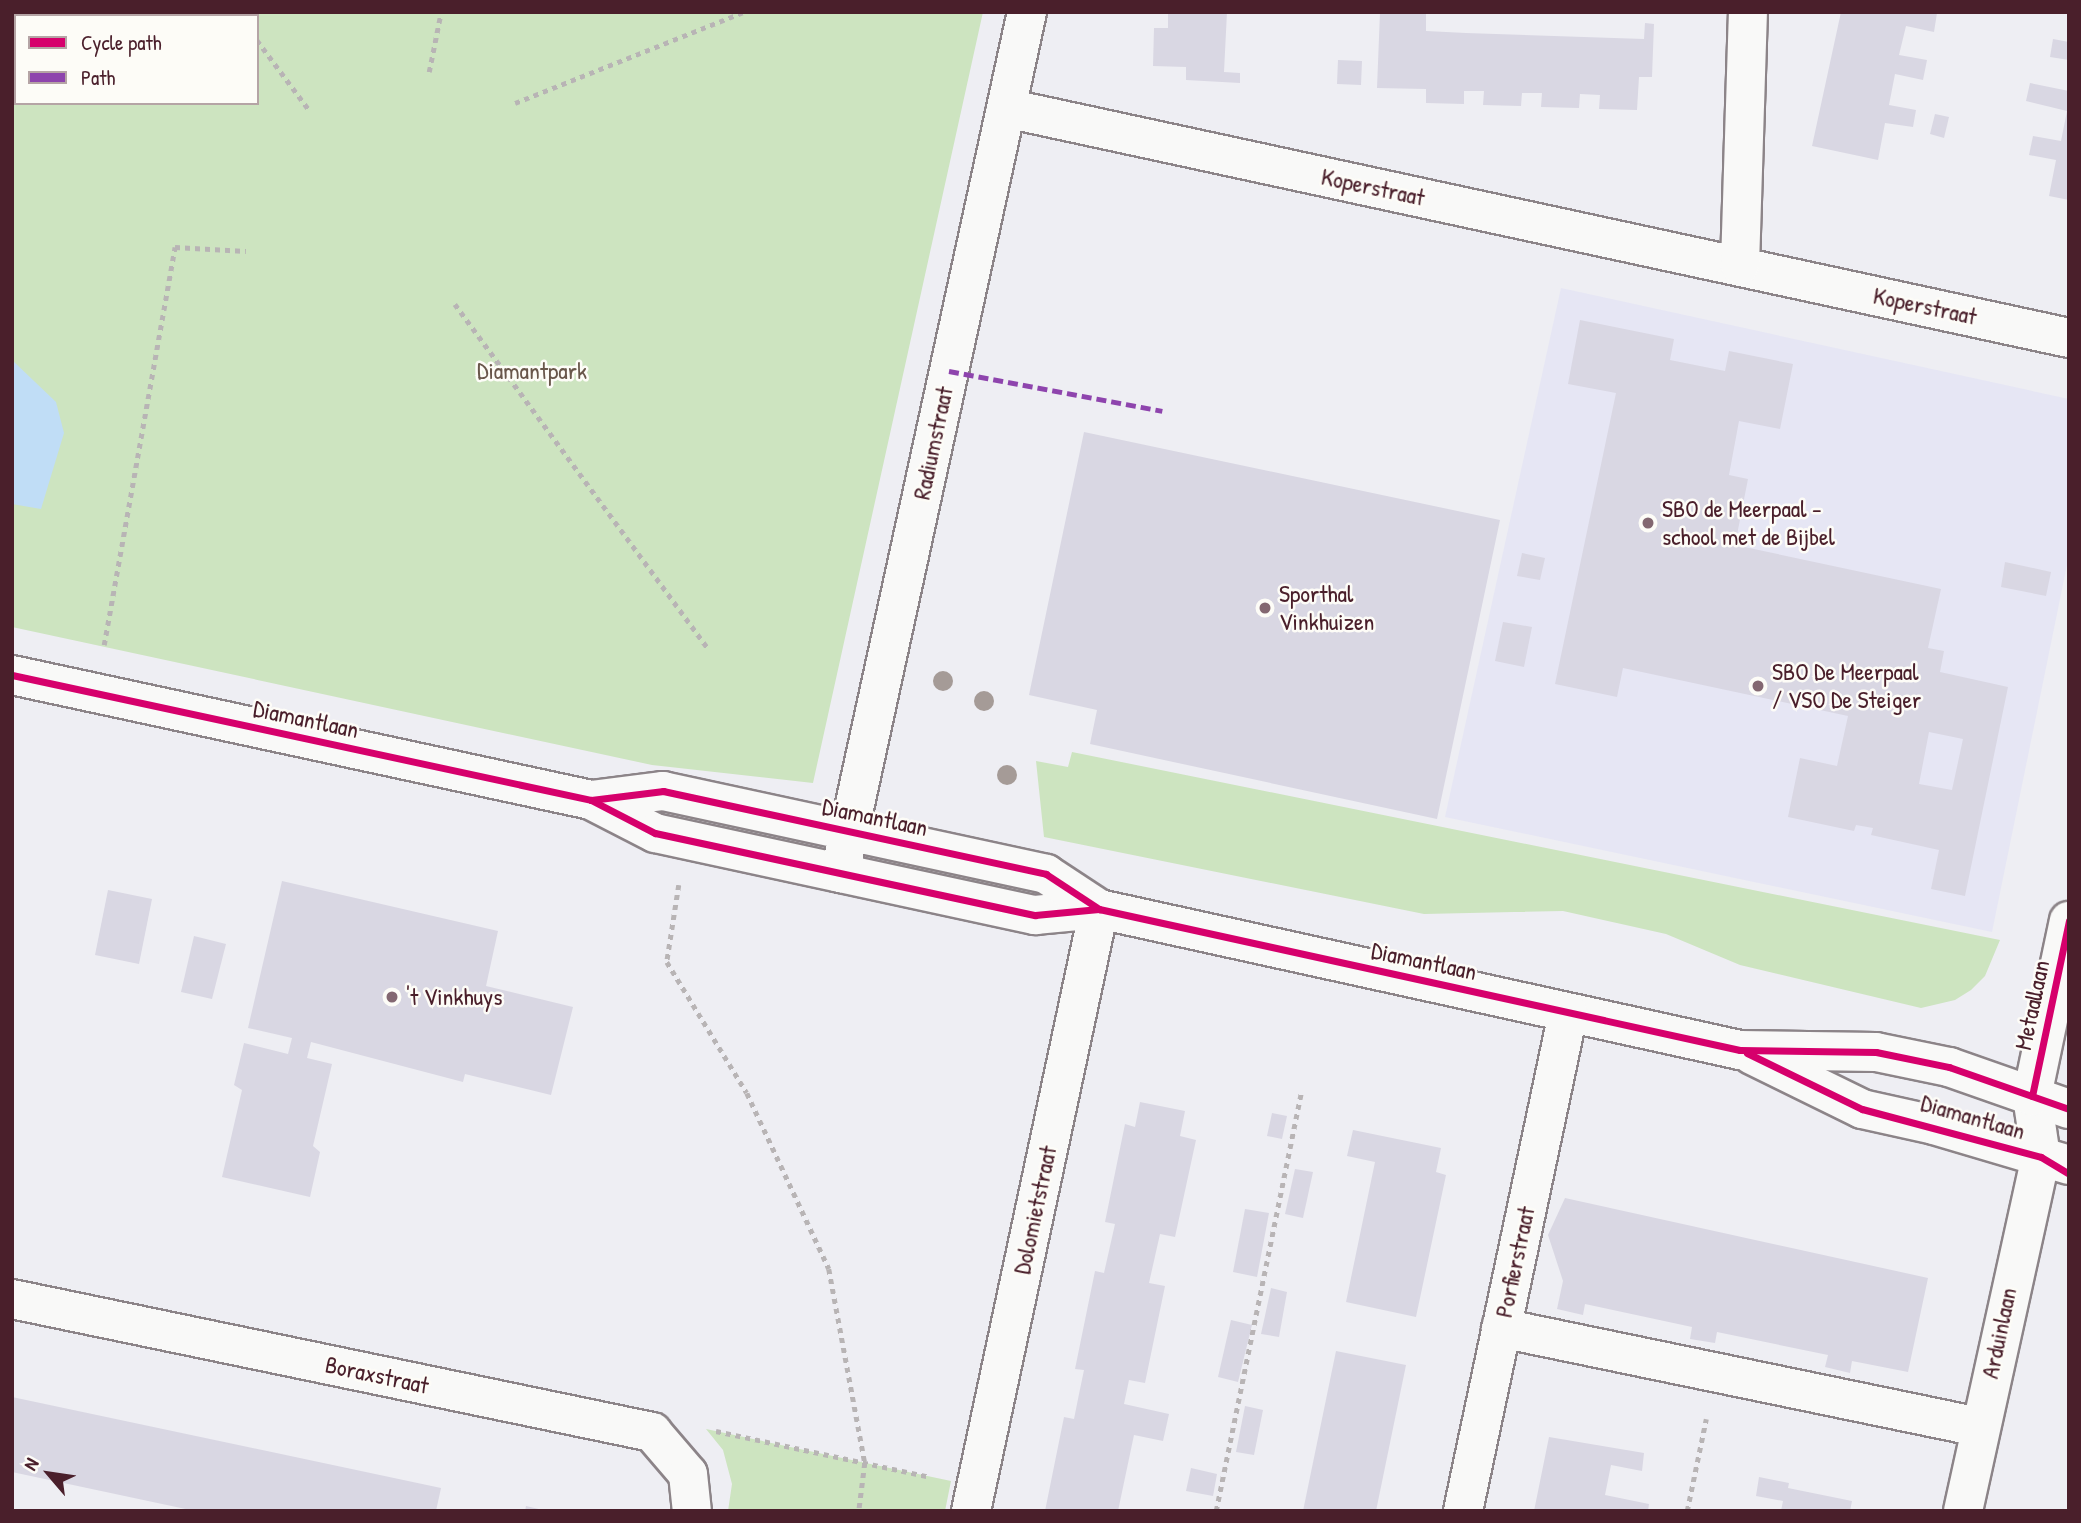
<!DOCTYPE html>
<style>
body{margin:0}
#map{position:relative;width:2081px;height:1523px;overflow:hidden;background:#eeeef3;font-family:"Patrick Hand",sans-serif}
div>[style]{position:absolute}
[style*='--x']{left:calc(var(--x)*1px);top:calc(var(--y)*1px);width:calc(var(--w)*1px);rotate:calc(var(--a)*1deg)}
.built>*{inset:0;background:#e6e6f4}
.green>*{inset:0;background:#cde4c0}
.water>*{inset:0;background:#c0ddf6}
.building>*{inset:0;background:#d9d7e3}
.path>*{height:4.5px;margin-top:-2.25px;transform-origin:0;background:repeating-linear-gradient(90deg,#b8b4b5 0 5px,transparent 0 10px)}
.roads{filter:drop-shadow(2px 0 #8c8488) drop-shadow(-2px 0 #8c8488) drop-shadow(0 2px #8c8488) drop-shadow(0 -2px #8c8488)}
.minor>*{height:38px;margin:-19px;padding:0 19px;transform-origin:19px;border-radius:19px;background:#f9f9f8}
.quiet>*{height:5px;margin-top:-2.5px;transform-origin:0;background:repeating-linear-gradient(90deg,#8e44ad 0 10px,transparent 0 15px)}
.cycleway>*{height:7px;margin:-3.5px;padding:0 3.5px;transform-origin:3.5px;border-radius:3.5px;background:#d6006c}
.trees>*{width:20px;height:20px;margin:-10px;border-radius:50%;background:#a59b97}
.dots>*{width:19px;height:19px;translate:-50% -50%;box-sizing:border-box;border:4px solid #fdfcf7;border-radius:50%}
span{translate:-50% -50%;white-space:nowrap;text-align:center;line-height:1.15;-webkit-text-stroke:5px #fdfcf7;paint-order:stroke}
.street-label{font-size:24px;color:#4a1f2b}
.park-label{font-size:24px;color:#69574b}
.poi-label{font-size:24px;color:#4a1f2b}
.left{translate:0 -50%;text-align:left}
.frame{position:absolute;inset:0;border:14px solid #4a1f2b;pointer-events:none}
.legend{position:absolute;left:14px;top:14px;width:245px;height:91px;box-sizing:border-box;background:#fdfcf7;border:2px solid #b5a4a5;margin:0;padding:9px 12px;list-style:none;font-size:21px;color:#4a1f2b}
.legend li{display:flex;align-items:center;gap:14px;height:35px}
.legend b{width:35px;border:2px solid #b5a4a5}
.north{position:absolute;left:14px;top:1439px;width:70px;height:70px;-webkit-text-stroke:5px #fdfcf7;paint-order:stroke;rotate:299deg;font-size:19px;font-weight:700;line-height:28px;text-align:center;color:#4a1f2b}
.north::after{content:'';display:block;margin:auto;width:24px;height:32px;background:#4a1f2b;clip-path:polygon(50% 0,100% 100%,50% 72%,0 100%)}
</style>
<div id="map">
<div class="built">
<i style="clip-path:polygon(1561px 288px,2069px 399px,2069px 555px,1992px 932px,1445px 817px)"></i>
</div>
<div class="green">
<i style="clip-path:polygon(evenodd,12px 12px,983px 12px,813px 783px,652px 765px,12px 627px,12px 12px,16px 16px,257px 16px,257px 103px,16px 103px,16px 16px)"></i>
<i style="clip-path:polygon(1072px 752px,2000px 940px,1985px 976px,1971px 990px,1955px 1000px,1921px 1008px,1740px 965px,1666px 934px,1563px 911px,1424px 914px,1044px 837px,1036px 761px,1068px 767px)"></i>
<i style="clip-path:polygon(706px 1429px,951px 1481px,945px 1511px,728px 1511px,732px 1484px,723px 1450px)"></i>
</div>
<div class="water">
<i style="clip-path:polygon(12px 360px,56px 402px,64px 433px,41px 509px,12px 504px)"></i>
</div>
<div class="building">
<i style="clip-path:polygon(1168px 12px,1227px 12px,1224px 72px,1240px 73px,1240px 83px,1186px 80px,1186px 67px,1153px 66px,1154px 28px,1168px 28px)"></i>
<i style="clip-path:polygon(1380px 12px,1426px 12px,1426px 31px,1466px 33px,1644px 39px,1645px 23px,1654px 24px,1652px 77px,1639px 77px,1637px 110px,1599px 109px,1600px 95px,1580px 94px,1579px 108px,1541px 107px,1542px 93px,1522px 93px,1521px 106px,1483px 105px,1484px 91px,1464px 91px,1464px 104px,1426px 103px,1426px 89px,1377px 88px)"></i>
<i style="clip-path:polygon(1841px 12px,1937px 13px,1934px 32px,1906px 26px,1899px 55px,1927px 60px,1923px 80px,1895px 74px,1889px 105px,1916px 110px,1913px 127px,1885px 123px,1878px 160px,1812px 146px)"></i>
<i style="clip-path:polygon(2053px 39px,2069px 42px,2069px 60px,2050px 57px)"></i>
<i style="clip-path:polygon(1338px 60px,1362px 61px,1361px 85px,1337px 84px)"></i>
<i style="clip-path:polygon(2030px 83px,2069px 91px,2069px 200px,2049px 196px,2056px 160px,2029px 155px,2033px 136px,2061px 141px,2067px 111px,2026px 101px)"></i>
<i style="clip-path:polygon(1935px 114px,1949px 117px,1944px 138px,1930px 134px)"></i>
<i style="clip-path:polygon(evenodd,1580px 320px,1674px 339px,1670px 360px,1725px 371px,1729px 351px,1793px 364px,1780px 429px,1739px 421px,1729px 475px,1748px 479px,1735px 545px,1941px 589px,1928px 648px,1944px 651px,1940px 672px,2008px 687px,1965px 896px,1931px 889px,1939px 850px,1871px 835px,1873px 828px,1856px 825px,1854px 831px,1788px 817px,1800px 758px,1837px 766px,1848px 716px,1623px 668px,1617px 697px,1555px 684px,1616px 393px,1568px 384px,1580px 320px,1929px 732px,1963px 739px,1952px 790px,1919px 784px,1929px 732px)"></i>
<i style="clip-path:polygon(1084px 432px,1500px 520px,1437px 819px,1090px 744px,1097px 710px,1029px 695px)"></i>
<i style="clip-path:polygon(1522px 553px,1545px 558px,1540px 580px,1517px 576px)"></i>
<i style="clip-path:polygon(2005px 562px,2051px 572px,2046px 596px,2001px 587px)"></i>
<i style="clip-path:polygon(1503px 622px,1532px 627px,1524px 667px,1495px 661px)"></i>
<i style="clip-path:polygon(282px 881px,498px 931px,486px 986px,573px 1007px,551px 1095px,465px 1074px,463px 1082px,311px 1042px,307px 1058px,332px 1064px,313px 1146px,320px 1152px,310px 1197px,222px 1177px,242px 1090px,234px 1085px,244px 1043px,288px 1054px,292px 1038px,248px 1028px)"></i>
<i style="clip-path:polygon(108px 890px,152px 899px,139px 964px,95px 955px)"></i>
<i style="clip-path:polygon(194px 936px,226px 944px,212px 999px,181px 992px)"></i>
<i style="clip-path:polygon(1140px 1102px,1185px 1111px,1180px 1136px,1196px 1140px,1175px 1237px,1160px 1234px,1149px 1283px,1165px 1286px,1145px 1383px,1129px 1380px,1124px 1404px,1169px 1414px,1163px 1441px,1134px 1435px,1118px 1511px,1045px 1511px,1064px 1417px,1074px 1419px,1079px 1394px,1084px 1370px,1075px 1369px,1095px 1271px,1104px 1273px,1115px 1224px,1105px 1222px,1125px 1124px,1135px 1127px)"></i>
<i style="clip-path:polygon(1272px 1113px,1287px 1116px,1282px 1139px,1267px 1136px)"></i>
<i style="clip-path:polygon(1353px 1130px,1441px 1148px,1436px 1172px,1446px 1175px,1416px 1317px,1346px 1302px,1375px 1162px,1347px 1156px)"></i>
<i style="clip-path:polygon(1295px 1169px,1313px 1172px,1303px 1218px,1285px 1214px)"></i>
<i style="clip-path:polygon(1565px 1198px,1928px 1278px,1908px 1372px,1852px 1361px,1850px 1373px,1825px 1367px,1828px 1355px,1717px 1332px,1715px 1343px,1690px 1339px,1692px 1327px,1585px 1304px,1583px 1315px,1557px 1309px,1563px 1281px,1548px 1235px)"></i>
<i style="clip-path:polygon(1245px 1209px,1269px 1213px,1257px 1277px,1233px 1272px)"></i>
<i style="clip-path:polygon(1271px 1288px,1287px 1292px,1279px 1337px,1261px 1334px)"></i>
<i style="clip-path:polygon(1231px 1320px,1252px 1325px,1238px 1382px,1218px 1377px)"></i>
<i style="clip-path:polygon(1336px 1351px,1406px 1365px,1376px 1511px,1303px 1511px)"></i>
<i style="clip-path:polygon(12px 1397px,441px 1488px,436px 1511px,195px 1511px,12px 1472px)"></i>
<i style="clip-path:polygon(1245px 1406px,1263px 1410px,1254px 1455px,1236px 1452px)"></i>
<i style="clip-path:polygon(1549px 1437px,1644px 1453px,1642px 1471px,1611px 1465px,1605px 1495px,1649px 1504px,1648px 1511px,1534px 1511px)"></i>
<i style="clip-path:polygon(1191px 1468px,1217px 1474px,1213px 1496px,1186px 1491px)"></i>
<i style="clip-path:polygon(1759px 1477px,1789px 1483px,1788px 1488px,1852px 1501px,1850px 1511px,1781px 1511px,1783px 1501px,1756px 1496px)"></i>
<i style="clip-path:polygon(526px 1506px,543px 1510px,543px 1511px,525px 1511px)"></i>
</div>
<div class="path">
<i style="--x:237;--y:12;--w:4;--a:63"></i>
<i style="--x:257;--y:40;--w:89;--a:53.3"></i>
<i style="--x:429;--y:72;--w:61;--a:-78.7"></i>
<i style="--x:515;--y:103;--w:246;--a:-21.7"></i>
<i style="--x:455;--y:304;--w:428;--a:53.7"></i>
<i style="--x:104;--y:645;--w:404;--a:-79.9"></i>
<i style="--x:175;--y:247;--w:71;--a:3.2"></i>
<i style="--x:679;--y:885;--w:78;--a:98.9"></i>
<i style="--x:667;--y:962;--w:153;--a:58.6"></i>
<i style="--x:747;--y:1093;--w:194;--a:65"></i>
<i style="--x:829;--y:1269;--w:197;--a:79.5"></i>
<i style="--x:865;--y:1463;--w:48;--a:97.1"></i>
<i style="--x:716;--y:1431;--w:219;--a:12.1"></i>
<i style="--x:1216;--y:1511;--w:427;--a:-78.5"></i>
<i style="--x:1687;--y:1511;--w:94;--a:-78.3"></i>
</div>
<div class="roads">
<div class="minor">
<i style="--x:1006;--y:108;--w:1088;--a:12.21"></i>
<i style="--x:1740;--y:265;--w:253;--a:-88.2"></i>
<i style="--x:12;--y:675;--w:592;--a:12.18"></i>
<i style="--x:591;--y:800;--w:72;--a:27.3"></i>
<i style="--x:655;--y:833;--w:389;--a:12.2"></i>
<i style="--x:1035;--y:915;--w:64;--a:-5.4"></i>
<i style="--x:1099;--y:909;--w:656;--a:12.41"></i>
<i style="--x:1740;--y:1050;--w:136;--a:0.8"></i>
<i style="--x:1876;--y:1052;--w:75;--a:11.6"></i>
<i style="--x:1949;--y:1067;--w:127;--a:19.3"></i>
<i style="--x:591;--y:800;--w:73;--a:-7.1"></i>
<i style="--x:663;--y:791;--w:392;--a:12.2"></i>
<i style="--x:1046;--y:874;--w:64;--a:33.4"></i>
<i style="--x:840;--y:873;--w:881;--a:-77.75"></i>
<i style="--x:1752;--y:1055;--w:123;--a:26.1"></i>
<i style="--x:1862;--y:1109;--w:74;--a:12.5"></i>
<i style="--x:1934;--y:1125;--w:141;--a:16.5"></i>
<i style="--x:12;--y:1299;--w:654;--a:11.74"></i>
<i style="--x:652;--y:1432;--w:55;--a:49.4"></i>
<i style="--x:688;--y:1474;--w:37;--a:84"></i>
<i style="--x:1501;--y:1328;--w:488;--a:11.7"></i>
<i style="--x:971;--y:1511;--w:615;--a:-78"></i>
<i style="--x:1463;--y:1511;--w:509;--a:-78.09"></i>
<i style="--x:1963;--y:1511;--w:362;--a:-77.6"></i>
<i style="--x:2041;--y:1157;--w:62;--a:-98.4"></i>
<i style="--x:2032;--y:1096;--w:179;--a:-78.1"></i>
</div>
</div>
<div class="quiet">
<i style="--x:949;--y:371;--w:217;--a:10.6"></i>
</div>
<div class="cycleway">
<i style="--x:12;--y:675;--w:592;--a:12.18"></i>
<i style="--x:591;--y:800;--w:72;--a:27.3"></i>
<i style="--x:655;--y:833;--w:389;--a:12.2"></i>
<i style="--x:1035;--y:915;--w:64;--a:-5.4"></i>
<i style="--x:1099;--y:909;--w:656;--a:12.41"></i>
<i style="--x:1740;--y:1050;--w:136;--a:0.8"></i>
<i style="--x:1876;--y:1052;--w:75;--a:11.6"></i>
<i style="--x:1949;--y:1067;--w:127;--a:19.3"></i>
<i style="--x:591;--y:800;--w:73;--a:-7.1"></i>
<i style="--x:663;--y:791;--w:392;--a:12.2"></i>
<i style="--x:1046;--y:874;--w:64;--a:33.4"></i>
<i style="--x:1747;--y:1053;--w:128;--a:26"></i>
<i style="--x:1862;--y:1109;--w:185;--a:15"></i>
<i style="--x:2041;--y:1157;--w:33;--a:31"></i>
<i style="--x:2032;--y:1096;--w:179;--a:-78.1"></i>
</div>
<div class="trees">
<i style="left:943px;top:681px"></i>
<i style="left:984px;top:701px"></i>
<i style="left:1007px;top:775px"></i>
</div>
<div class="dots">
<i style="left:1648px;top:523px;background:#836771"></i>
<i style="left:1265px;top:608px;background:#836771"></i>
<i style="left:1758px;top:686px;background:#836771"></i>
<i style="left:392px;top:997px;background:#836771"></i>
</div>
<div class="street-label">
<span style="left:1373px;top:187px;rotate:12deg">Koperstraat</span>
<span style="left:1925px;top:306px;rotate:12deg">Koperstraat</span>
<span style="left:933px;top:443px;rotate:-78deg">Radiumstraat</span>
<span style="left:306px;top:719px;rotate:12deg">Diamantlaan</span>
<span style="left:875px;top:817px;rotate:12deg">Diamantlaan</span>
<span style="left:1424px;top:961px;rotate:12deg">Diamantlaan</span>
<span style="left:2032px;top:1005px;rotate:-78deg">Metaallaan</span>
<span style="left:1973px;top:1117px;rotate:16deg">Diamantlaan</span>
<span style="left:1035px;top:1210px;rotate:-78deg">Dolomietstraat</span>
<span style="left:1515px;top:1262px;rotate:-78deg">Porfierstraat</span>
<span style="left:1999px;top:1333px;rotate:-78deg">Arduinlaan</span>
<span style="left:377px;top:1375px;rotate:12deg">Boraxstraat</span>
</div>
<div class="park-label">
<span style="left:532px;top:371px">Diamantpark</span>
</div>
<div class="poi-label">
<span class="left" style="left:1662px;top:523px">SBO de Meerpaal -<br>school met de Bijbel</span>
<span class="left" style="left:1279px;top:608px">Sporthal<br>Vinkhuizen</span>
<span class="left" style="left:1772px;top:686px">SBO De Meerpaal<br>/ VSO De Steiger</span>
<span class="left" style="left:406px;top:997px">'t Vinkhuys</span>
</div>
<div class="frame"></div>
<ul class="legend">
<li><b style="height:9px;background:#d6006c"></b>Cycle path</li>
<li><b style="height:9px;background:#8e44ad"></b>Path</li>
</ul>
<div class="north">N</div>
</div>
